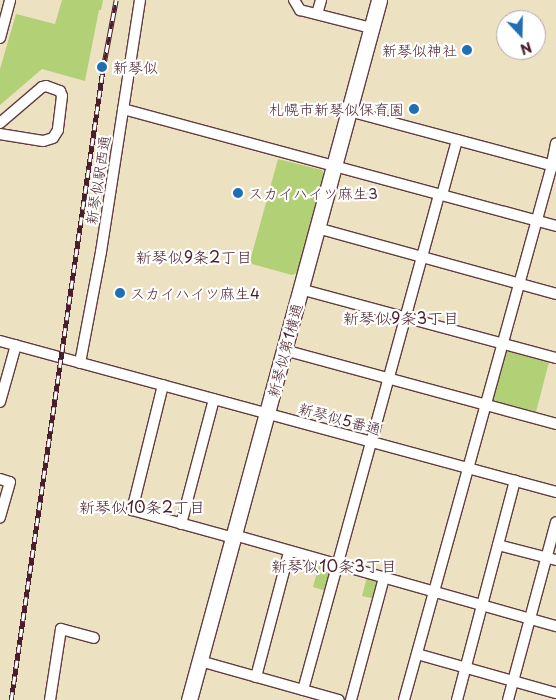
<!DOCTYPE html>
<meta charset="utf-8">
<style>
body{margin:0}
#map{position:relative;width:556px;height:700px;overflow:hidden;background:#ece1c0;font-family:"Playpen Sans","Klee One",sans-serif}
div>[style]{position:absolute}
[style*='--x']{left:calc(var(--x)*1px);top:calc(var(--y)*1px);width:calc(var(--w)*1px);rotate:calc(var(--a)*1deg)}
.green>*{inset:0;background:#b2d076}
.roads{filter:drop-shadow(1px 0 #623c41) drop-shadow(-1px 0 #623c41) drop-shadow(0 1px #623c41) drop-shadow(0 -1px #623c41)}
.street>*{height:10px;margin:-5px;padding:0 5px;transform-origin:5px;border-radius:5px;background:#fff}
.secondary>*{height:15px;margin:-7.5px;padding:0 7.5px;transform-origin:7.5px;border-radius:7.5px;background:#fff}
.rail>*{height:4.5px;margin-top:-2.25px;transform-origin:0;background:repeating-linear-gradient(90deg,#fff 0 8px,#4a1f2b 0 16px);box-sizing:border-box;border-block:1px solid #4a1f2b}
.dots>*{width:14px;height:14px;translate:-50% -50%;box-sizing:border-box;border:2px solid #fff;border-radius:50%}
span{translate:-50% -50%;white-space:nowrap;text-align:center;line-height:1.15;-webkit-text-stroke:4.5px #fff;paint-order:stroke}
.poi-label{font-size:15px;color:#4a1f2b}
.right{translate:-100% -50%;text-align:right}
.left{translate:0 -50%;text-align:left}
.street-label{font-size:15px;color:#4a1f2b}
.neighbourhood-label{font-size:16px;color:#4a1f2b}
.north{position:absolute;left:496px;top:10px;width:50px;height:50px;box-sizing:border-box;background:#fff;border:1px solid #b7a5aa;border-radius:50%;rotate:159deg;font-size:14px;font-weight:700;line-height:20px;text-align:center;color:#4a1f2b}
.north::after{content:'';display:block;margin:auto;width:18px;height:22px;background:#1f6fb2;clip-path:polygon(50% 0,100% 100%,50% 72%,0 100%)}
</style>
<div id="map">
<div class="green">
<i style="clip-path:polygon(62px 0,103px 0,101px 10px,99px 10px,85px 81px,42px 69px,0 105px,0 69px,16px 14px,55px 24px)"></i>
<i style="clip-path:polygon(278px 159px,322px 170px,324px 175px,297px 273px,292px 275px,252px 264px,250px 261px)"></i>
<i style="clip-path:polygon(506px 351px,549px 362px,536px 412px,492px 401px)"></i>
<i style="clip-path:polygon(319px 565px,332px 568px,326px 591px,313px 587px)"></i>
<i style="clip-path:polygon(367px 577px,380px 581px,375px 599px,362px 596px)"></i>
</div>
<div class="roads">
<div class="street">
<i style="--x:294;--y:0;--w:12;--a:59"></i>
<i style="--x:300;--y:10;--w:73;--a:14.2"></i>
<i style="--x:317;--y:14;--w:15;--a:-74"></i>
<i style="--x:0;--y:38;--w:39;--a:-75"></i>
<i style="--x:123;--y:109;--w:449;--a:15.1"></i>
<i style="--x:349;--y:111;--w:208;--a:15"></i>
<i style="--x:0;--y:123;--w:55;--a:-40.6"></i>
<i style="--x:42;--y:87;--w:4;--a:-14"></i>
<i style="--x:46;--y:86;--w:15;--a:20"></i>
<i style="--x:60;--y:91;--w:5;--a:68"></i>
<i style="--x:62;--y:96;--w:34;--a:97"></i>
<i style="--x:58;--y:130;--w:9;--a:122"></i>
<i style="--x:53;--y:138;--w:10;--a:163"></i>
<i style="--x:43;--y:141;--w:44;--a:-170.8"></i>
<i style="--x:442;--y:195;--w:57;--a:-74.7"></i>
<i style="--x:317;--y:228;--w:248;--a:15.4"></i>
<i style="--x:300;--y:289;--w:265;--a:15.1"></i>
<i style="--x:0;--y:341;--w:576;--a:15.19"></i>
<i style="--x:284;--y:350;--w:282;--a:15.2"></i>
<i style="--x:80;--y:363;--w:113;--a:-79.3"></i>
<i style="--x:101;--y:252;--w:255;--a:-81.2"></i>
<i style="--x:163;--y:385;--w:129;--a:103.9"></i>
<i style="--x:132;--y:510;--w:106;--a:15.4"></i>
<i style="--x:0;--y:402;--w:59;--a:-74.3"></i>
<i style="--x:0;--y:479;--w:10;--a:17"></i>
<i style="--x:10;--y:482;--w:37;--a:106"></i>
<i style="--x:181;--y:524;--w:129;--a:-75.2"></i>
<i style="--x:234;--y:535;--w:335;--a:15.8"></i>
<i style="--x:498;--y:545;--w:60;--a:14.5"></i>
<i style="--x:417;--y:654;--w:144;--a:15.7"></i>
<i style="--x:200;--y:661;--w:144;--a:15.7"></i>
<i style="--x:256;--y:677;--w:129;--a:-75.2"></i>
<i style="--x:303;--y:690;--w:513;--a:-74.64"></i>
<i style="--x:50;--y:700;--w:72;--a:-81.2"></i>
<i style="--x:61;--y:629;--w:34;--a:15"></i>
<i style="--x:351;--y:700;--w:126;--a:-74.9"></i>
<i style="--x:404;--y:700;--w:551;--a:-74.53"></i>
<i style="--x:551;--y:169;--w:26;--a:-79"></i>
<i style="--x:457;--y:700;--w:227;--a:-75.2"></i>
<i style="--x:508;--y:700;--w:184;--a:-74.9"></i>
</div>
<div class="secondary">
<i style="--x:189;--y:700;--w:725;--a:-74.81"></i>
</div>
</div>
<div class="rail">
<i style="--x:11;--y:700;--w:639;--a:-81.72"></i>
<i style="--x:103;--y:68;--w:69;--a:-79.2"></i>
</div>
<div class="dots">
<i style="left:467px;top:50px;background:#1f6fb2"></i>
<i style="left:102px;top:67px;background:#1f6fb2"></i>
<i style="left:414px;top:109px;background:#1f6fb2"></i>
<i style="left:238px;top:193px;background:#1f6fb2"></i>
<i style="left:120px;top:293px;background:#1f6fb2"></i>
</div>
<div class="poi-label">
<span class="right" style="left:457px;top:50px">新琴似神社</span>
<span class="left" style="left:113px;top:67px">新琴似</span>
<span class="right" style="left:404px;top:109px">札幌市新琴似保育園</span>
<span class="left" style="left:248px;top:193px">スカイハイツ麻生3</span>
<span class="left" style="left:130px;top:293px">スカイハイツ麻生4</span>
</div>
<div class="street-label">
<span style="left:97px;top:180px;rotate:-81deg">新琴似駅西通</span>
<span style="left:284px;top:350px;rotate:-75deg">新琴似第1横通</span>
<span style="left:340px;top:418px;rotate:15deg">新琴似5番通</span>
</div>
<div class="neighbourhood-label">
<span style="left:194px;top:256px">新琴似9条2丁目</span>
<span style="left:401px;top:317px">新琴似9条3丁目</span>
<span style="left:142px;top:506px">新琴似10条2丁目</span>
<span style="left:334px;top:565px">新琴似10条3丁目</span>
</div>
<div class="north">N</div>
</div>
